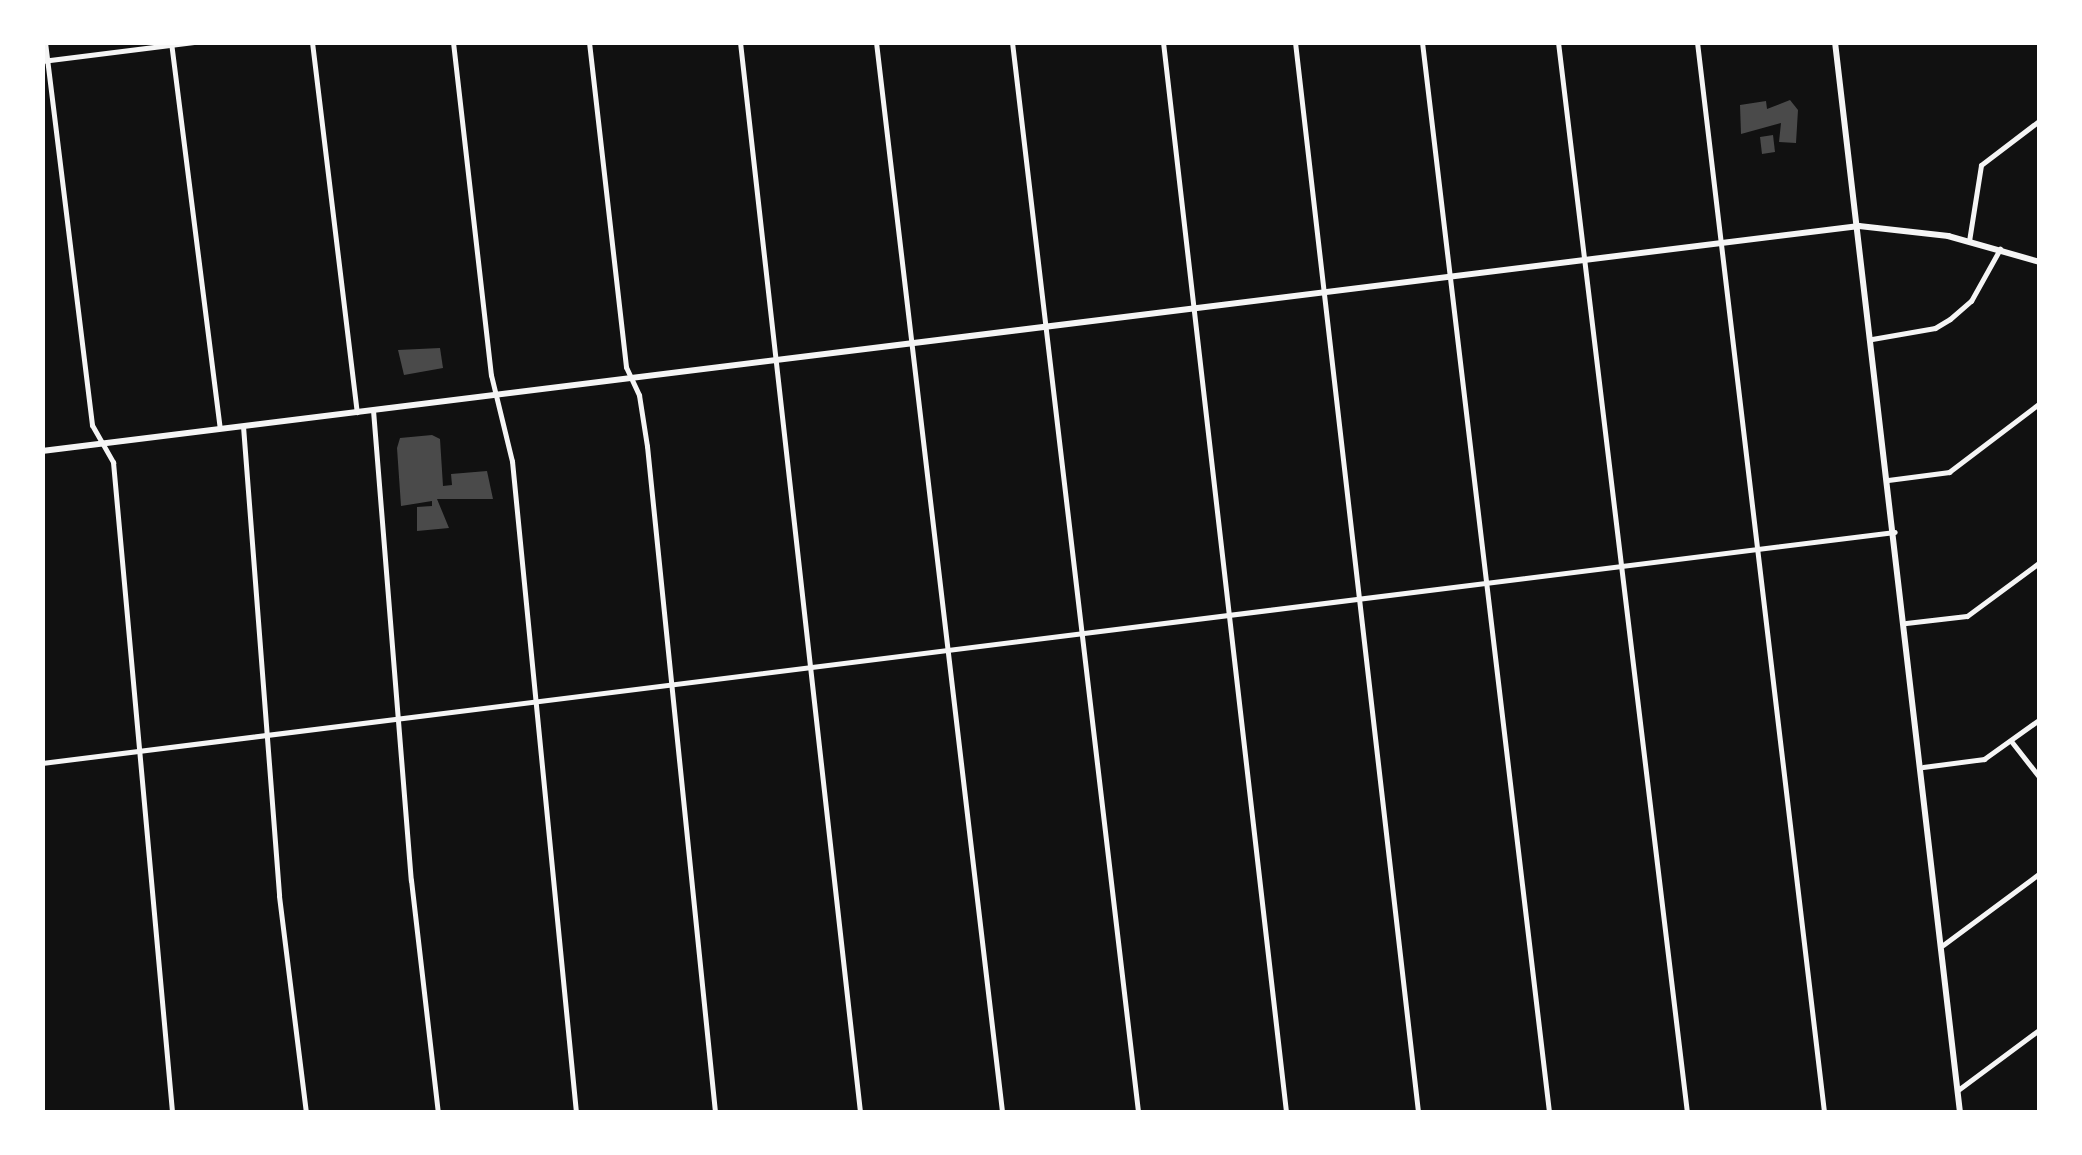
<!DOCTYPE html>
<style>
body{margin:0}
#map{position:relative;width:2082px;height:1155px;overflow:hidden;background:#111;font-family:"Golos Text",sans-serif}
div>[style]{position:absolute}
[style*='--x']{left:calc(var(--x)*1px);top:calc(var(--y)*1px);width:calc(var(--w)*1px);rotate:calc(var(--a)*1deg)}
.building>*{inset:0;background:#4a4a4a}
.minor>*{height:5px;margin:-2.5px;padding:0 2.5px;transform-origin:2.5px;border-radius:2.5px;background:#f5f5f5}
.tertiary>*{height:6px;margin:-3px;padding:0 3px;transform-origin:3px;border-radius:3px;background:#f5f5f5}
span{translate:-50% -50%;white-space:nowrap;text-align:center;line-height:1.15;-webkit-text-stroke:10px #fff;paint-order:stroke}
.frame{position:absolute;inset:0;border:45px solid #fff;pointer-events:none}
</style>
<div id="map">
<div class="building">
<i style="clip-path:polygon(1790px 100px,1798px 110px,1796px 143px,1779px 142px,1781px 123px,1741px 134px,1740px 105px,1766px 101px,1767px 109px)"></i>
<i style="clip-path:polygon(1773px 135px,1775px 152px,1762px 154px,1760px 137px)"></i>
<i style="clip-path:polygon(440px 348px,443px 368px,404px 375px,398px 350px)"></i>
<i style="clip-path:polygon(432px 435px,440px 439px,443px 486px,452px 485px,451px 474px,487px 471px,493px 499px,437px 499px,449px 528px,417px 531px,417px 507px,432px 506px,432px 501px,401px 506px,397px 448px,400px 438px)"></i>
</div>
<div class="minor">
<i style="--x:45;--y:42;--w:386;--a:83"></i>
<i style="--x:92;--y:425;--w:43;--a:60.4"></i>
<i style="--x:113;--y:462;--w:653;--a:84.81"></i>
<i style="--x:171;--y:42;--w:389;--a:82.8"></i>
<i style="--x:312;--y:42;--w:373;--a:83.1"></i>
<i style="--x:453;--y:42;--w:335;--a:83.5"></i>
<i style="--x:491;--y:375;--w:89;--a:76.3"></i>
<i style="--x:512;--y:461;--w:654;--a:84.39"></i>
<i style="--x:589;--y:42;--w:327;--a:83.5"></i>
<i style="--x:626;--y:367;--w:31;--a:65"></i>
<i style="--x:639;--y:395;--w:52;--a:81.1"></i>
<i style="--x:647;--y:446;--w:669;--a:84.17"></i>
<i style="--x:740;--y:42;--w:1077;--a:83.6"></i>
<i style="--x:876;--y:42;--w:1077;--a:83.28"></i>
<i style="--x:1012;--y:42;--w:1077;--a:83.28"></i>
<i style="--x:1163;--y:42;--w:1077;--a:83.44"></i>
<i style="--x:1295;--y:42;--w:1077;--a:83.44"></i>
<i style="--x:1422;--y:42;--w:1078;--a:83.23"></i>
<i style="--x:1558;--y:42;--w:1078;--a:83.13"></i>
<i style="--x:1697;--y:42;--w:1078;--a:83.23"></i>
<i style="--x:42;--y:61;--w:153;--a:-7.1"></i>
<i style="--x:1969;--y:241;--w:77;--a:-81"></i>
<i style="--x:1981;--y:165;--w:74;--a:-37.3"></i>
<i style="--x:1872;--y:339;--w:64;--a:-9.9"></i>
<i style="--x:1935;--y:328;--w:17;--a:-31"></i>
<i style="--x:1950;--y:319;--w:28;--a:-41"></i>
<i style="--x:1971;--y:301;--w:60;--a:-60.9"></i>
<i style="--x:373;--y:410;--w:472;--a:85.4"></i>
<i style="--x:411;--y:880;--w:234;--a:83.4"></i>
<i style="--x:243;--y:426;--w:471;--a:85.6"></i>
<i style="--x:279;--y:896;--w:218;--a:82.9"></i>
<i style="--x:1888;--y:480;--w:62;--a:-7.5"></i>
<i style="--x:1949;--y:472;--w:114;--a:-37.2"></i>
<i style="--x:1906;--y:623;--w:61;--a:-6.5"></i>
<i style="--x:1967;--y:616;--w:91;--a:-36.5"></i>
<i style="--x:2011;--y:741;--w:47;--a:51.9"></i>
<i style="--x:42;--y:763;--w:1867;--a:-7.11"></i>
<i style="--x:1923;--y:767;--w:62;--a:-7.5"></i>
<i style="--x:1984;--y:759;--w:69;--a:-35.5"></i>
<i style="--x:1943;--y:945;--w:121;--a:-36.6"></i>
<i style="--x:1958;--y:1090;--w:102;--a:-36.6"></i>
</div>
<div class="tertiary">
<i style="--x:1835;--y:42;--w:1077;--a:83.34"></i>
<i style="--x:42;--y:451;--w:1831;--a:-7.06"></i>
<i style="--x:1859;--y:226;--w:90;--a:6.4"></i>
<i style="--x:1948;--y:236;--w:96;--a:15.8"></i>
</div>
<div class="frame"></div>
</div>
